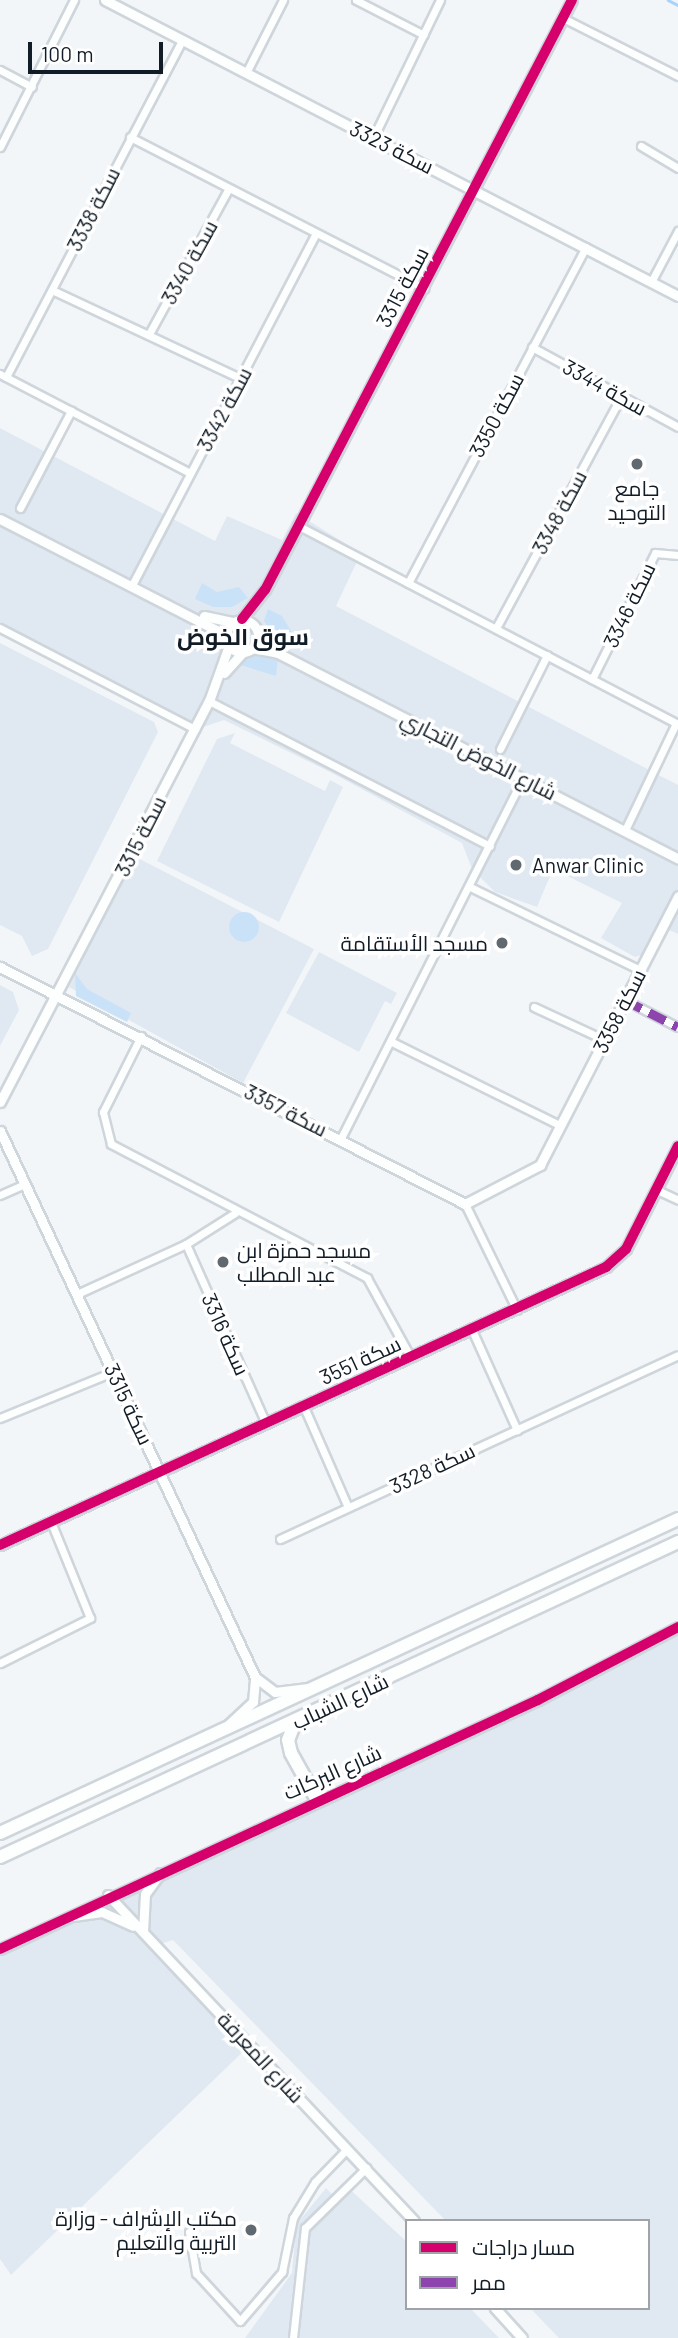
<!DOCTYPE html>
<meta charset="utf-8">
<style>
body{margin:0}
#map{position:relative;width:678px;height:2338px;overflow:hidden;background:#f3f6f9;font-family:Barlow,Cairo,sans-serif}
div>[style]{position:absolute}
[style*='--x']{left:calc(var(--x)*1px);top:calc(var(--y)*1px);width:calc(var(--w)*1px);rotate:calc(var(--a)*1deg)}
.built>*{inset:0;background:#e0e9f2}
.green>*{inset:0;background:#cae2f8}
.round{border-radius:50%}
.stream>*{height:2.5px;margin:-1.25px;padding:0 1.25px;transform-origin:1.25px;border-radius:1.25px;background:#a6d4fc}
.roads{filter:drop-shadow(2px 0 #ced5db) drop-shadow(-2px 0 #ced5db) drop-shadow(0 2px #ced5db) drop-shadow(0 -2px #ced5db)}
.minor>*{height:7px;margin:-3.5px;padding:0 3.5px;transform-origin:3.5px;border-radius:3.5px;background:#fdfefe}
.tertiary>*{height:9px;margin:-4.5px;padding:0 4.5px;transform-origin:4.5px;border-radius:4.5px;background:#fdfefe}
.tertiary>.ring{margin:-4.5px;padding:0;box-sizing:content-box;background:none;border:9px solid #fdfefe;border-radius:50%}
.primary>*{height:12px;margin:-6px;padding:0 6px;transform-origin:6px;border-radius:6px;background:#fdfefe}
.quiet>*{height:9px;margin-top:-4.5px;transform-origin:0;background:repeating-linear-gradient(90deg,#8e44ad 0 18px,transparent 0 27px)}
.cycleway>*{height:10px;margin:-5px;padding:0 5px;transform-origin:5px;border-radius:5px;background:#d6006c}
.dots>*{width:19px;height:19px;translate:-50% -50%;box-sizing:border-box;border:4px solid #fff;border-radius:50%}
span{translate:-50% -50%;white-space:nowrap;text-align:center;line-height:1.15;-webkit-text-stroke:7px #fff;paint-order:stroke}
.street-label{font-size:21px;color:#111c26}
.poi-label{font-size:21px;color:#111c26}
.left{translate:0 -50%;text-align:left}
.right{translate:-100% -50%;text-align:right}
.neighbourhood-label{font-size:23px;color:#111c26;font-weight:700}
.legend{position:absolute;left:405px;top:2219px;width:245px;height:91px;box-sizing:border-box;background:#fff;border:2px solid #a0a4a8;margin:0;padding:9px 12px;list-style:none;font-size:21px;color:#111c26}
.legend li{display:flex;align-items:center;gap:14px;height:35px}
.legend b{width:35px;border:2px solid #a0a4a8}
.scale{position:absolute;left:28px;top:42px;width:135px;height:32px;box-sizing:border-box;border:4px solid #111c26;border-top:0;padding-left:9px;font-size:21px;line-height:24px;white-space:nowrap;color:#111c26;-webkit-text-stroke:5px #fff;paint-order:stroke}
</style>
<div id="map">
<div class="built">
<i style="clip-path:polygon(0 428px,215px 541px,227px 516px,282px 540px,296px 513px,361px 553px,336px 606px,678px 785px,678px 934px,660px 926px,646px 954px,635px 957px,601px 938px,622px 903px,553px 869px,537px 907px,495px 892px,472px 869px,462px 843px,332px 773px,224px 720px,189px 732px,0 631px)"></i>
<i style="clip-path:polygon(0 643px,154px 722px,158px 732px,48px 949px,32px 956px,22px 936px,0 925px)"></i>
<i style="clip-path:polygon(235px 733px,230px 743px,325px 791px,330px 780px,343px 787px,279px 922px,157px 861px,217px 739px)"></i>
<i style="clip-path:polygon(134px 856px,314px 949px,243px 1083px,69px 987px)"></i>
<i style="clip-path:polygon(319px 952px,397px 993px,391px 1004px,385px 1001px,359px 1052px,286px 1013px)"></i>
<i style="clip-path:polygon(0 985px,13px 992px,19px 1010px,0 1046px)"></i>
<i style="clip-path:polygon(678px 1625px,678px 2338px,559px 2338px,530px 2308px,648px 2308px,648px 2221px,446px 2221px,173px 1940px,157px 1945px,250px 2045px,11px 2275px,0 2259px,0 1953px)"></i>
<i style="clip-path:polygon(343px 2183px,407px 2242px,407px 2308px,470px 2308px,499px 2338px,245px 2338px,292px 2273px,296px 2225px,326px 2188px,332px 2194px)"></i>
</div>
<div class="green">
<i style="clip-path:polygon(202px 583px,217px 592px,239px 587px,248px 598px,232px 607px,213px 607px,195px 599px)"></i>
<i style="clip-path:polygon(268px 609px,282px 616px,296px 639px,286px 643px,273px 635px,264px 621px)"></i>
<i style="clip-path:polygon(258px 654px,278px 658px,276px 676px,237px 664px)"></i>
<i class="round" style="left:229px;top:912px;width:30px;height:30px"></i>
<i style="clip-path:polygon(75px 973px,87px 989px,131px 1013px,127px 1022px,76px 996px)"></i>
</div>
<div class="stream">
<i style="--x:668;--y:0;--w:11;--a:27"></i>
</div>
<div class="roads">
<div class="minor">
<i style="--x:356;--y:0;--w:76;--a:27.2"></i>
<i style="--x:563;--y:18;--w:129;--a:26.8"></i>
<i style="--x:0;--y:70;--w:36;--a:28"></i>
<i style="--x:246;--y:73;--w:82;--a:-63.1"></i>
<i style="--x:130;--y:137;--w:331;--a:27.2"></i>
<i style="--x:373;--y:138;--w:153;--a:-64.1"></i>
<i style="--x:641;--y:146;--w:43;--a:30.7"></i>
<i style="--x:0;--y:147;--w:165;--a:-63.3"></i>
<i style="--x:651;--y:282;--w:58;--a:-62.1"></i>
<i style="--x:52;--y:290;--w:208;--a:25.1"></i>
<i style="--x:149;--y:334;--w:164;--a:-61.3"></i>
<i style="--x:532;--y:347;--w:166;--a:28.7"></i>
<i style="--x:0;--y:374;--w:214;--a:27.5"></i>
<i style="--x:6;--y:377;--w:378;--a:-62.4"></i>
<i style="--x:20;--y:508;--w:110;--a:-62.3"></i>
<i style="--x:297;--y:525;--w:430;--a:27.6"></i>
<i style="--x:408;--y:583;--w:380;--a:-62.1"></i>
<i style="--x:132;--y:585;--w:397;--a:-62.4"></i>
<i style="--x:0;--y:628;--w:220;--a:27.4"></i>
<i style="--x:496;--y:628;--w:265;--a:-61.6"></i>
<i style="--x:592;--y:679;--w:141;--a:-63.4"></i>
<i style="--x:655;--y:553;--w:23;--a:5"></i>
<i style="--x:209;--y:701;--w:316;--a:27.3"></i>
<i style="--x:500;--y:749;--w:105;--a:-63.4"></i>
<i style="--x:626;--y:828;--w:116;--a:-64.5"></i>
<i style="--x:470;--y:887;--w:189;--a:26"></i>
<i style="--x:625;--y:1000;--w:59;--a:27"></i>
<i style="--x:534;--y:1007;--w:78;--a:24.9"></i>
<i style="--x:141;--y:1036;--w:85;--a:116.6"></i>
<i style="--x:103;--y:1112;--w:33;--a:76"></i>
<i style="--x:111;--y:1144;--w:289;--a:27.6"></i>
<i style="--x:367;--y:1278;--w:91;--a:61.2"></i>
<i style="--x:392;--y:1042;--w:186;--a:26.4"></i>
<i style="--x:341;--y:1138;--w:403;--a:-63.2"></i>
<i style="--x:657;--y:1190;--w:23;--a:25"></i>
<i style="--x:0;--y:1195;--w:27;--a:-24"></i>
<i style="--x:465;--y:1204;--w:118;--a:63.9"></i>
<i style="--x:186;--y:1244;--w:197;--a:66"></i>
<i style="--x:77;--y:1294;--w:120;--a:-24.6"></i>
<i style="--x:186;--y:1244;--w:58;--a:-32.3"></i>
<i style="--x:472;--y:1330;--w:110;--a:65.8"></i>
<i style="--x:304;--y:1407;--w:109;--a:66.3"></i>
<i style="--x:0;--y:1418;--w:122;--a:-22.2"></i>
<i style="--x:280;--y:1539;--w:438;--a:-24.8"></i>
<i style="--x:0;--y:1663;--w:101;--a:-26.6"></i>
<i style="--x:90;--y:1618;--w:104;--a:-112.1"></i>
<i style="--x:189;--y:2232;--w:42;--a:80.3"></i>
<i style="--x:196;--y:2273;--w:65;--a:47.5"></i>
<i style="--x:240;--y:2321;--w:65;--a:-49.4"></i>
<i style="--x:282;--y:2272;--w:55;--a:-78.5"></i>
<i style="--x:293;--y:2218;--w:42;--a:-58.6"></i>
<i style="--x:315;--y:2182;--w:46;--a:-45.9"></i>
<i style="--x:293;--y:2338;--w:111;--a:-83.8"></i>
<i style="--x:305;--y:2228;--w:86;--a:-44.5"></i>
</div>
<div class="tertiary">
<i style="--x:105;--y:0;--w:645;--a:27.32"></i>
<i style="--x:0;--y:519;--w:254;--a:27.2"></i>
<i style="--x:204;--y:616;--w:30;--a:12"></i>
<i style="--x:242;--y:619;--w:37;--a:-52"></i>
<i style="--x:265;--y:590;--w:665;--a:-62.51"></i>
<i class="ring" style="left:226px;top:620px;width:23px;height:23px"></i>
<i style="--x:253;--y:648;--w:25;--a:11"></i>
<i style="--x:278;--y:653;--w:450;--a:27.2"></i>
<i style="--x:224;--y:673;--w:28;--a:-48"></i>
<i style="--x:0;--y:967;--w:522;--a:27.01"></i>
<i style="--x:465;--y:1204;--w:85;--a:-27.5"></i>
<i style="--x:540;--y:1165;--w:302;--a:-62.8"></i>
<i style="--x:0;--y:1102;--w:452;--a:-62.5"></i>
<i style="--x:209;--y:701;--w:59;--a:-70.3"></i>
<i style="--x:0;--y:1131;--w:603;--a:64.97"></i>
<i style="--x:255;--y:1677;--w:25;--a:37"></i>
<i style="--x:275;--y:1692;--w:31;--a:-7"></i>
<i style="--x:0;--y:1545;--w:667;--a:-24.64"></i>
<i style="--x:606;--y:1267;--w:27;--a:-42"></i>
<i style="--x:626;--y:1249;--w:115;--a:-63.2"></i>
<i style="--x:229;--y:1724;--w:33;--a:-43"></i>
<i style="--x:253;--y:1702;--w:23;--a:-85"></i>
<i style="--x:108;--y:1895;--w:447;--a:46.8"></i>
<i style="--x:73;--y:1916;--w:29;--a:-8"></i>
<i style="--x:102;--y:1912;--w:34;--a:24"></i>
<i style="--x:143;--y:1932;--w:38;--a:-87"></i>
<i style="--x:145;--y:1894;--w:26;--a:-54"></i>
<i style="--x:0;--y:1949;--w:593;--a:-24.84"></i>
<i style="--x:538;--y:1700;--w:158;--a:-27.5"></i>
<i style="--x:495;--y:2308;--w:40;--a:48"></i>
</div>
<div class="primary">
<i style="--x:295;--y:1722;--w:19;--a:111"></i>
<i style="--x:288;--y:1740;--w:13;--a:77"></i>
<i style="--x:291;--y:1753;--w:54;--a:61"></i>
<i style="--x:0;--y:1833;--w:747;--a:-24.85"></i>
<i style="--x:0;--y:1857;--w:748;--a:-24.92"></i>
</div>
</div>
<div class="quiet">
<i style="--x:625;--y:1000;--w:59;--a:27"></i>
</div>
<div class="cycleway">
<i style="--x:242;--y:619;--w:37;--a:-52"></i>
<i style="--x:265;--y:590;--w:665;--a:-62.51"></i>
<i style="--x:0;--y:1545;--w:667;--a:-24.64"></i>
<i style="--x:606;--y:1267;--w:27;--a:-42"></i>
<i style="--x:626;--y:1249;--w:115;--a:-63.2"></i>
<i style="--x:0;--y:1949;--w:593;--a:-24.84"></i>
<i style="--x:538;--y:1700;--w:158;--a:-27.5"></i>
</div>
<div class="dots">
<i style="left:637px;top:464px;background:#606870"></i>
<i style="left:516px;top:865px;background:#606870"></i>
<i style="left:502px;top:943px;background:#606870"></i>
<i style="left:223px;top:1262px;background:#606870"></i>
<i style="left:251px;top:2230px;background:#606870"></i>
</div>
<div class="street-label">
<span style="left:392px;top:147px;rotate:27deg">سكة 3323</span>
<span style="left:93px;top:209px;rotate:-63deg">سكة 3338</span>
<span style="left:189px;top:262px;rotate:-61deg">سكة 3340</span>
<span style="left:402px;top:287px;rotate:-62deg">سكة 3315</span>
<span style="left:605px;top:387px;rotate:29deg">سكة 3344</span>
<span style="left:224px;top:409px;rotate:-62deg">سكة 3342</span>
<span style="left:496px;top:415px;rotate:-62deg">سكة 3350</span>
<span style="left:559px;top:512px;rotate:-62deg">سكة 3348</span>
<span style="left:629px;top:605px;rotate:-64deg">سكة 3346</span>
<span style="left:479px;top:755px;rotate:27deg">شارع الخوض التجاري</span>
<span style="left:140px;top:836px;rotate:-63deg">سكة 3315</span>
<span style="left:619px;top:1011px;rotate:-63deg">سكة 3358</span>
<span style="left:286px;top:1110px;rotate:27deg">سكة 3357</span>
<span style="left:226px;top:1334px;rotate:66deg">سكة 3316</span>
<span style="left:360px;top:1360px;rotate:-25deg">سكة 3551</span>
<span style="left:129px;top:1404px;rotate:65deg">سكة 3315</span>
<span style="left:432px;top:1468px;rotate:-25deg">سكة 3328</span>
<span style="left:340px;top:1701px;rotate:-25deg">شارع الشباب</span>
<span style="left:332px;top:1772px;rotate:-24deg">شارع البركات</span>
<span style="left:261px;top:2057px;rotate:47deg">شارع المعرفة</span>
</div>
<div class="poi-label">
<span style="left:637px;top:500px">جامع<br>التوحيد</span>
<span class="left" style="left:532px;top:865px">Anwar Clinic</span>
<span class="right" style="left:488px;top:943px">مسجد الأستقامة</span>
<span class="left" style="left:237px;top:1262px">مسجد حمزة ابن<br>عبد المطلب</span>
<span class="right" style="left:237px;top:2230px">مكتب الإشراف - وزارة<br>التربية والتعليم</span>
</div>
<div class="neighbourhood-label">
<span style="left:243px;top:636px">سوق الخوض</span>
</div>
<ul class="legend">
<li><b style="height:9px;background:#d6006c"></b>مسار دراجات</li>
<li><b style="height:9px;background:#8e44ad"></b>ممر</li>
</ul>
<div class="scale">100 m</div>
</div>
